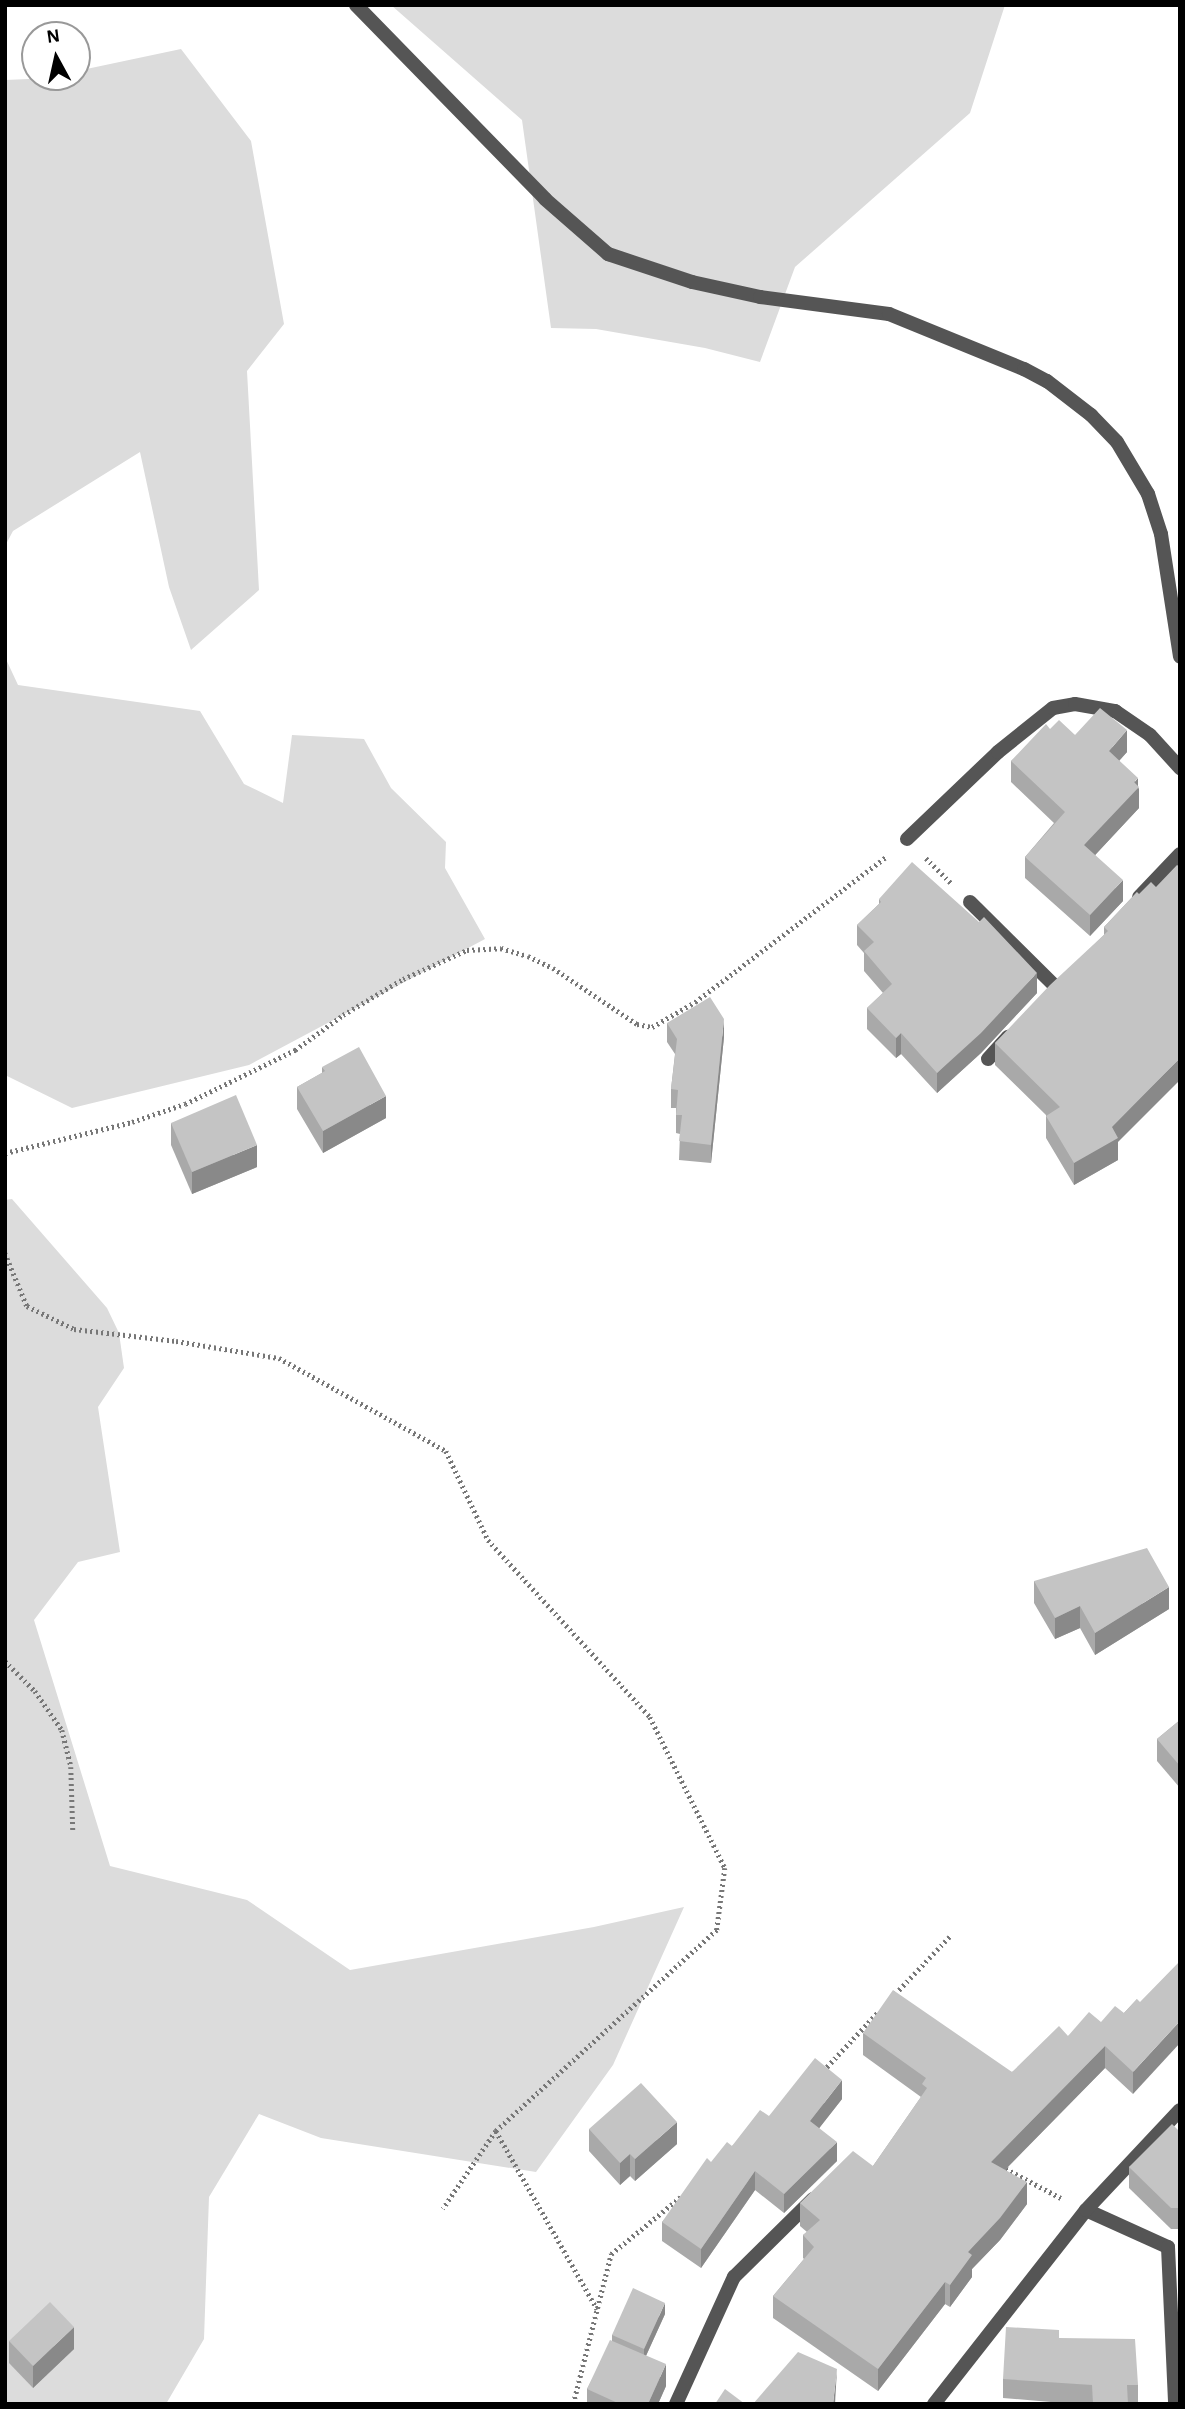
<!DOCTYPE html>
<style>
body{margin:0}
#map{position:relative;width:1185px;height:2409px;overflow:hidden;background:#fff;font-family:"Alegreya Sans",sans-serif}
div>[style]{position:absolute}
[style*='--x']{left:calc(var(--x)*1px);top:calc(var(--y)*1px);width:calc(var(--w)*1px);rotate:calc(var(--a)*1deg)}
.green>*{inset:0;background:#dcdcdc}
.path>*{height:4.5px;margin-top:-2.25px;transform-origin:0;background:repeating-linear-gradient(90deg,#777 0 2px,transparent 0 5.5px)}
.lane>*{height:14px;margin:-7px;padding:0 7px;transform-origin:7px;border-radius:7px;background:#555}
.street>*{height:14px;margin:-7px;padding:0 7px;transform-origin:7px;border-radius:7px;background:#555}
.wall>*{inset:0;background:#a9a9a9}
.shaded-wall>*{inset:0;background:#898989}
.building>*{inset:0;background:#c4c4c4}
span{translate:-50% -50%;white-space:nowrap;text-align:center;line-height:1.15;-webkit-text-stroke:6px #fff;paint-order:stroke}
.frame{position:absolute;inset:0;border:7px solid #000;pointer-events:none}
.north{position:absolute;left:21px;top:21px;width:70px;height:70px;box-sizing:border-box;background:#fff;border:2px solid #999;border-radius:50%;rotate:352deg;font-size:19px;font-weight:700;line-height:28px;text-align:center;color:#000}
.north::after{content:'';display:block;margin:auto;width:24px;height:32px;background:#000;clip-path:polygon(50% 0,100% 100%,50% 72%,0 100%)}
</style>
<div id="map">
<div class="green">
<i style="clip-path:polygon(391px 5px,1005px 5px,970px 113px,795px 267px,760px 362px,705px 348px,596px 329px,551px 328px,522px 120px)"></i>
<i style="clip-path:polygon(181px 49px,251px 141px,284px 324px,247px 371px,259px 590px,191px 650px,169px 587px,140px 452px,13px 531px,5px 546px,5px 80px,77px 77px,77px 71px)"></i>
<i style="clip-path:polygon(5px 657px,18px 685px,200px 711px,244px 784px,283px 803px,292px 735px,364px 739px,391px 788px,446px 842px,445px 868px,485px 939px,249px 1065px,72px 1108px,5px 1075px)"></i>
<i style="clip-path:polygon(12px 1199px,107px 1308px,119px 1333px,124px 1368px,98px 1407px,120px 1552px,78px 1562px,34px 1620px,110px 1866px,247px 1900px,350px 1970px,594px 1927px,684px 1907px,613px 2065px,536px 2172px,321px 2138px,259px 2114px,209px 2197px,204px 2339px,166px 2404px,5px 2404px,5px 1200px)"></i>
</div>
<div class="path">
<i style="--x:926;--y:858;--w:37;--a:45"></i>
<i style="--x:5;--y:1153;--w:131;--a:-13.7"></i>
<i style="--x:132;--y:1122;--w:56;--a:-18.8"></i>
<i style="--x:185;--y:1104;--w:123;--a:-26.1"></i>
<i style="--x:295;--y:1050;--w:59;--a:-36.1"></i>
<i style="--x:343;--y:1015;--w:70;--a:-31"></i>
<i style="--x:403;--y:979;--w:70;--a:-24.4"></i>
<i style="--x:467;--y:950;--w:34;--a:-3"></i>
<i style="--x:501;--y:948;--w:28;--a:17"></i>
<i style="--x:528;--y:956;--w:28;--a:26"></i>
<i style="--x:553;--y:968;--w:101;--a:33.7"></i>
<i style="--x:637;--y:1024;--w:15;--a:11"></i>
<i style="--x:652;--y:1027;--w:50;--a:-30.2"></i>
<i style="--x:695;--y:1002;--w:240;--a:-37.2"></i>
<i style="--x:5;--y:1253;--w:57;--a:67.5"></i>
<i style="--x:27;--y:1306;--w:52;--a:26.1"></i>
<i style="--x:74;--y:1329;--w:103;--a:6.7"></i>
<i style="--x:176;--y:1341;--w:104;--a:9.4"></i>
<i style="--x:279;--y:1358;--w:191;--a:29.1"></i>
<i style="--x:446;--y:1451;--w:98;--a:64.7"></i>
<i style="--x:488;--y:1540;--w:240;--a:47.5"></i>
<i style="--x:650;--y:1717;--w:169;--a:63.6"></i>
<i style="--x:725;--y:1868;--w:63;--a:97.4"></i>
<i style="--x:717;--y:1930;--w:299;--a:137.7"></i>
<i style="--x:496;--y:2131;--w:94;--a:124.2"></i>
<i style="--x:5;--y:1661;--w:42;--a:45"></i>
<i style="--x:35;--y:1691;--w:47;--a:55.3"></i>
<i style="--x:62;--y:1730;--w:38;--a:76"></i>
<i style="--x:71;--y:1767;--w:64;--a:88.2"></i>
<i style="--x:895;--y:1994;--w:80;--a:-46.5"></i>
<i style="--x:823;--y:2071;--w:82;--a:-47"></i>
<i style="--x:496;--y:2131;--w:205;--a:60.4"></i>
<i style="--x:1001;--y:2166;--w:68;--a:28.1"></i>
<i style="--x:573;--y:2404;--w:155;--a:-75.8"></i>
<i style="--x:611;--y:2254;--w:93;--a:-39.3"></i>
</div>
<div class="lane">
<i style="--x:907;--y:839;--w:126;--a:-43.7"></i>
<i style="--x:998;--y:752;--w:70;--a:-38.7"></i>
<i style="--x:1053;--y:708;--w:22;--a:-10"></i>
<i style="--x:1075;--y:704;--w:41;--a:9.9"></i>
<i style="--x:1115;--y:711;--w:42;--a:34.4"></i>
<i style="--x:1150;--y:735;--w:45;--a:47.7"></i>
<i style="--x:1139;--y:897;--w:59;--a:-46.4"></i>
<i style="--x:970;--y:902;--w:121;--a:44.7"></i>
<i style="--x:988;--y:1059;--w:30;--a:-48"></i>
</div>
<div class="street">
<i style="--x:356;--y:5;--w:271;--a:45.7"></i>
<i style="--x:545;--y:199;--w:84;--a:41.1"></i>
<i style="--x:608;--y:254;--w:89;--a:18.4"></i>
<i style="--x:692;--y:282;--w:70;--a:12.4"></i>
<i style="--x:760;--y:297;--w:130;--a:7.5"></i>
<i style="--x:889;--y:314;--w:146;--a:22.2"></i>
<i style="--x:1024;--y:369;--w:26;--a:28"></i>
<i style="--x:1047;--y:381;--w:56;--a:37.7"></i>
<i style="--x:1091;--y:415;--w:37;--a:46"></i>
<i style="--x:1117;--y:442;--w:61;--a:59.2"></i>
<i style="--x:1148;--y:494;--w:42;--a:72"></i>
<i style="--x:1161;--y:534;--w:124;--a:81.2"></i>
<i style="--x:1086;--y:2210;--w:90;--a:24.3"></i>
<i style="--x:1168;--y:2247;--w:157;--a:87.4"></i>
<i style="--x:676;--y:2404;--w:140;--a:-65.5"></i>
<i style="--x:734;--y:2277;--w:111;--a:-44.6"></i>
<i style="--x:934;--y:2404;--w:246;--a:-51.9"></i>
<i style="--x:1086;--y:2210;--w:137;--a:-46.8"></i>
</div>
<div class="wall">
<i style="clip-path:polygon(1050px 729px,1075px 735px,1127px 752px,1119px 761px,1138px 785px,1139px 808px,1095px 855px,1123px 901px,1090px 936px,1025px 878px,1025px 857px,1054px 823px,1011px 782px,1011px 761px)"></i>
<i style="clip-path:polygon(1137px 892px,1118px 1142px,1118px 1160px,1074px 1185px,1046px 1138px,1046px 1115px,995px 1065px,995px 1043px,1104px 935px,1104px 927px)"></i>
<i style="clip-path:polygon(879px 899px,1037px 993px,981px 1053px,937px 1093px,901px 1054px,896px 1058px,867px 1029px,867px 1008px,883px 993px,864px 971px,864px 953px,857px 945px,857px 925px,879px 904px)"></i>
<i style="clip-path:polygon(667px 1023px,724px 1037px,711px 1163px,679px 1160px,680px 1134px,676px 1133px,676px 1108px,671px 1108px,671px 1089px,675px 1054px,667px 1042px)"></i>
<i style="clip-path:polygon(322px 1067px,386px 1118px,323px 1153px,297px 1109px,297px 1087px,322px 1073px)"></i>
<i style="clip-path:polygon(171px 1123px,257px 1167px,192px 1194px,171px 1145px)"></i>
<i style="clip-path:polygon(1034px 1581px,1169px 1609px,1095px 1655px,1080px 1628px,1055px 1639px,1034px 1603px)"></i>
<i style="clip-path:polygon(1180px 1720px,1180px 1788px,1157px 1761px,1157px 1739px)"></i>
<i style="clip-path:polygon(1137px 1999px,1133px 2094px,1105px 2068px,1005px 2170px,1027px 2204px,1000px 2240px,972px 2269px,972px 2277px,950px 2307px,945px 2304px,878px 2391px,773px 2318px,773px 2296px,804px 2259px,803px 2258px,803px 2235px,807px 2232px,800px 2226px,800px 2203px,873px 2166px,921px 2097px,863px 2055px,863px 2033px,1012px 2072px,1068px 2036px,1124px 2013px)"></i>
<i style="clip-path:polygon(842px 2099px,819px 2128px,837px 2161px,784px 2213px,755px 2190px,701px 2268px,662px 2241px,662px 2222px,732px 2146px,769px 2116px)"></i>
<i style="clip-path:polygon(589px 2129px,677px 2144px,635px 2181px,630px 2176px,620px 2185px,589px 2151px)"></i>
<i style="clip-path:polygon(1180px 2132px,1180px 2229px,1171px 2229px,1129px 2188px,1129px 2167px)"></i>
<i style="clip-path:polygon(665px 2314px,646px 2356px,666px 2386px,658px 2404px,587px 2404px,587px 2389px,612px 2341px,612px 2335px)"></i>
<i style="clip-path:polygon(1059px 2338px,1138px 2385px,1138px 2404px,1074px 2404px,1003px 2398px,1003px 2379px)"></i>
<i style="clip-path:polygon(9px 2341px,74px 2349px,33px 2388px,9px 2363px)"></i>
</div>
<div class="shaded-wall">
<i style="clip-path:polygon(1127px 730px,1127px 752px,1109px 772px,1109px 751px)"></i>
<i style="clip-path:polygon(1138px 778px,1138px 789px,1139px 787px,1139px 808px,1084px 867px,1084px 845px)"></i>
<i style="clip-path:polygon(1123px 880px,1123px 901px,1090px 936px,1090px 915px)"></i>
<i style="clip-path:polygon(1037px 973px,1037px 993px,981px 1053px,937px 1093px,937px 1073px)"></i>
<i style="clip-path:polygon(724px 1019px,724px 1037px,711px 1163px,711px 1145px)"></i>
<i style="clip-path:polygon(901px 1033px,901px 1054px,896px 1058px,896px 1038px)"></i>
<i style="clip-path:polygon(1180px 1058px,1180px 1080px,1118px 1142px,1118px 1160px,1074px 1185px,1074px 1163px)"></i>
<i style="clip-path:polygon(386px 1096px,386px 1118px,323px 1153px,323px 1131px)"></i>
<i style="clip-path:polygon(257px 1145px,257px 1167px,192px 1194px,192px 1172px)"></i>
<i style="clip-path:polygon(1169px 1587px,1169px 1609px,1095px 1655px,1095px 1633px)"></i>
<i style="clip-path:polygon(1080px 1606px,1080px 1628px,1055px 1639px,1055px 1618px)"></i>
<i style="clip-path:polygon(1180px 2021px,1180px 2043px,1133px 2094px,1133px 2072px)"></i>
<i style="clip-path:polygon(1105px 2046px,1105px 2068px,991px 2184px,991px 2162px)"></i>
<i style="clip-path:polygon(842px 2080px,842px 2099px,810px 2140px,810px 2121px)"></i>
<i style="clip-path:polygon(677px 2122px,677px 2144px,635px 2181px,635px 2159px)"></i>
<i style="clip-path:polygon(837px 2142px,837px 2161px,784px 2213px,784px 2194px)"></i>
<i style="clip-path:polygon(630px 2154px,630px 2176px,620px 2185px,620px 2163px)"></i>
<i style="clip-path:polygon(755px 2171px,755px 2190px,701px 2268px,701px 2249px)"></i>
<i style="clip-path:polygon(1027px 2182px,1027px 2204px,1000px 2240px,972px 2269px,972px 2277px,950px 2307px,950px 2285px,968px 2252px)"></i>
<i style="clip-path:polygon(945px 2282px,945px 2304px,878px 2391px,878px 2369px)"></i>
<i style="clip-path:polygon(665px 2303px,665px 2314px,644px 2360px,644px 2349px)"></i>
<i style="clip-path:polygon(74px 2327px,74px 2349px,33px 2388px,33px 2366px)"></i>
<i style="clip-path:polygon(666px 2364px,666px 2386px,658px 2404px,648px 2404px)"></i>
<i style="clip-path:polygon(837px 2369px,835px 2404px,833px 2404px)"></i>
</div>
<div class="building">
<i style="clip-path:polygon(1100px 708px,1127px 730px,1109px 751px,1138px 778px,1134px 782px,1139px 787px,1084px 845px,1123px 880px,1090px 915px,1025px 857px,1065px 812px,1011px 761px,1046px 724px,1050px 729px,1059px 720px,1075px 735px)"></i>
<i style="clip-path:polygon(912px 862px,979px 922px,984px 917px,1037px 973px,981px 1033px,937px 1073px,901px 1033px,896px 1038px,867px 1008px,892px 984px,864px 951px,874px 942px,857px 925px,881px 902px,879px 899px)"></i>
<i style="clip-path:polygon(1177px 865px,1180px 867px,1180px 1058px,1112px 1127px,1118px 1138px,1074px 1163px,1046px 1116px,1060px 1107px,995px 1043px,1050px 985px,1108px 931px,1104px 927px,1137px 892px,1139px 894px,1151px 882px,1156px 887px)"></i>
<i style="clip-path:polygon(710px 997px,724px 1019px,711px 1145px,679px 1141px,682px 1115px,676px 1115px,678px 1090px,671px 1089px,677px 1039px,667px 1023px)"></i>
<i style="clip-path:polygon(359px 1047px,386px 1096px,323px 1131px,297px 1087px,325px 1071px,322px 1067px)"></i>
<i style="clip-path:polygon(236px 1095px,257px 1145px,192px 1172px,171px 1123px)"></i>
<i style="clip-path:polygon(1147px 1548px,1169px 1587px,1095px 1633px,1080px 1606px,1055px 1618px,1034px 1581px)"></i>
<i style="clip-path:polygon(1180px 1720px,1180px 1766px,1157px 1739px)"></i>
<i style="clip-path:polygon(1180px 1961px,1180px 2021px,1133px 2072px,1105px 2046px,991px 2162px,1027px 2182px,1000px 2218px,968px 2252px,972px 2255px,950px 2285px,945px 2282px,878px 2369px,773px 2296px,814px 2247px,803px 2235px,820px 2220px,800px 2203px,853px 2151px,873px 2166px,927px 2088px,922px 2084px,926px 2078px,863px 2033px,893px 1990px,1012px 2072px,1059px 2026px,1068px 2036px,1089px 2012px,1101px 2022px,1115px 2006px,1124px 2013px,1137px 1999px,1140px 2002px)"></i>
<i style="clip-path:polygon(815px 2058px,842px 2080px,810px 2121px,837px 2142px,784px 2194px,755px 2171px,701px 2249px,662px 2222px,707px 2158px,711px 2162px,727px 2142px,732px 2146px,760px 2110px,769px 2116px)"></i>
<i style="clip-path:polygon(641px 2083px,677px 2122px,635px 2159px,630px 2154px,620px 2163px,589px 2129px)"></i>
<i style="clip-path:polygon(1172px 2124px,1180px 2132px,1179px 2208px,1171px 2208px,1129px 2167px)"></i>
<i style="clip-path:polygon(633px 2288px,665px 2303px,644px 2349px,612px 2335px)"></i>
<i style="clip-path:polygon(50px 2302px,74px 2327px,33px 2366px,9px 2341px)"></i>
<i style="clip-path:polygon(1006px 2327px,1059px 2330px,1059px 2338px,1135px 2339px,1138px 2385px,1127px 2385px,1128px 2404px,1093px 2404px,1092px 2385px,1003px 2379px)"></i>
<i style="clip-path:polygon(610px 2340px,666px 2364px,648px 2404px,620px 2404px,587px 2389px)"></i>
<i style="clip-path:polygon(798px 2352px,837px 2369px,833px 2404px,753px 2404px)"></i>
<i style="clip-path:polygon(725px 2389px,745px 2404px,715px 2404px)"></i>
</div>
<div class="frame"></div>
<div class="north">N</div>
</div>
